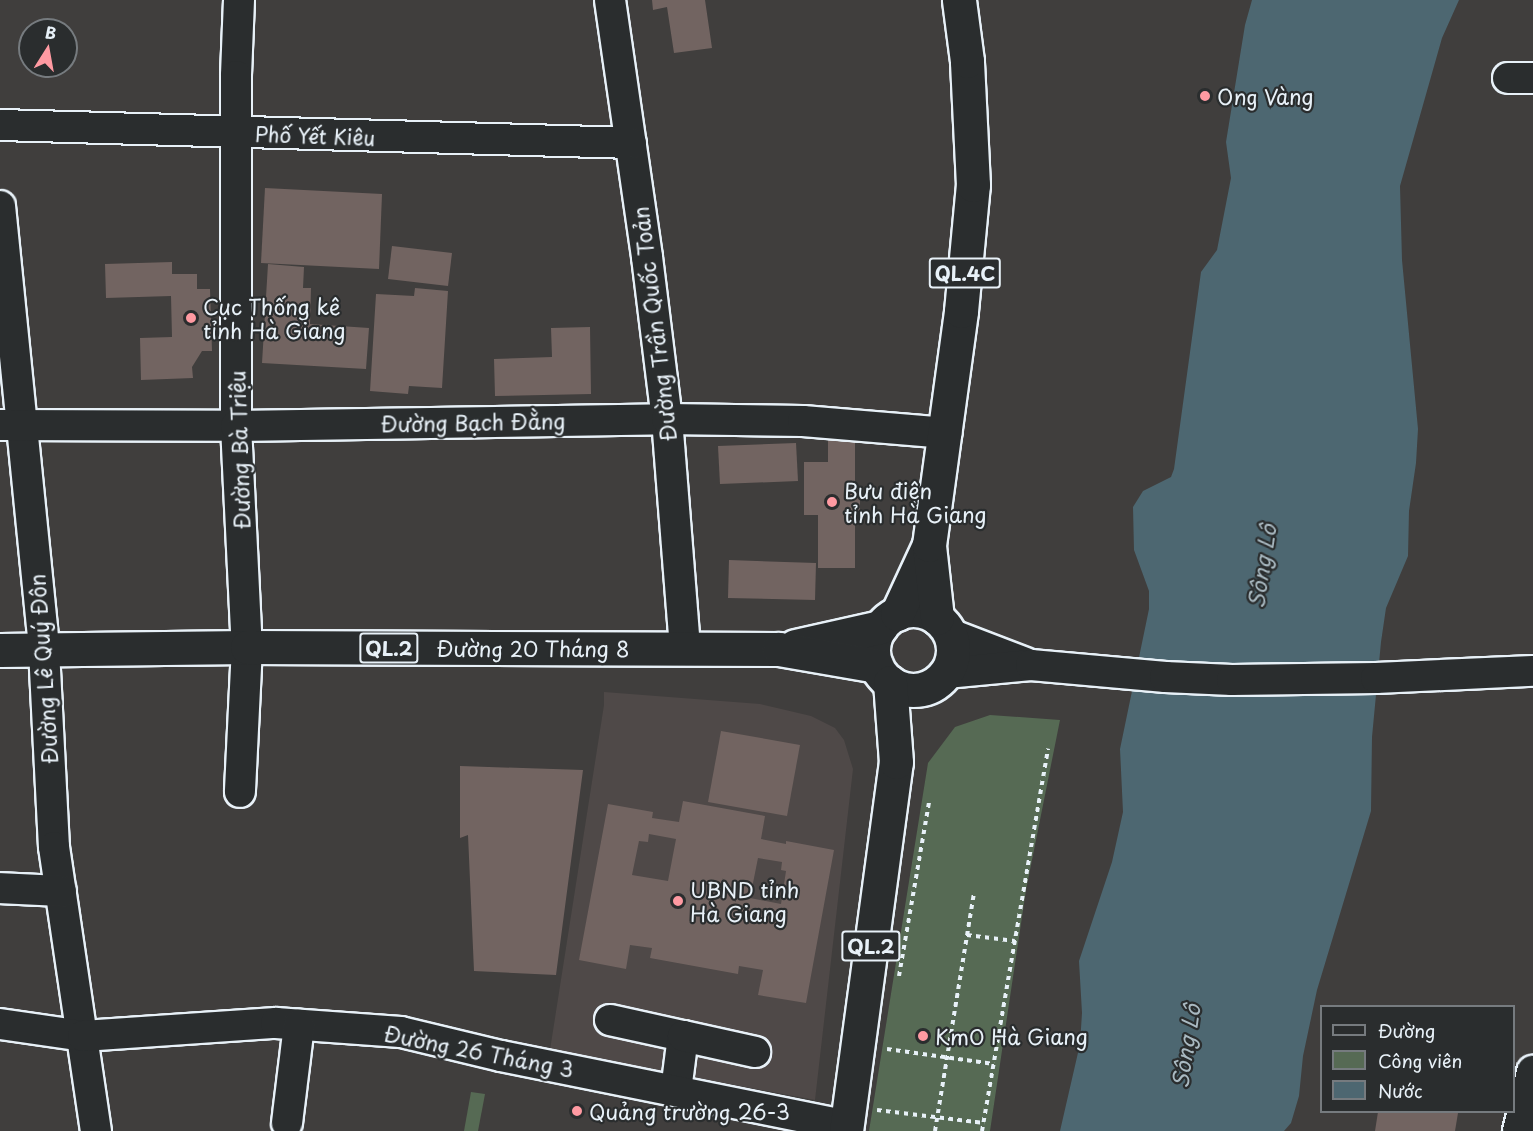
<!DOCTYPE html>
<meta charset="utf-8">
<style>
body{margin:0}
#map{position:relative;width:1533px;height:1131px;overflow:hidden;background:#403e3d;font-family:"Playpen Sans",sans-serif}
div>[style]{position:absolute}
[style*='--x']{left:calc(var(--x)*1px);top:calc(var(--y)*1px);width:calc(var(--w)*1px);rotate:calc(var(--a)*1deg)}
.built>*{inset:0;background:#4f4948}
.green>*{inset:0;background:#566a54}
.water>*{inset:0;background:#4d6771}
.building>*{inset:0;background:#726461}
.path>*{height:4px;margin-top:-2px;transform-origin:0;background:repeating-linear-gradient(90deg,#e8f1f8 0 4.5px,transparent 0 9px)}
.roads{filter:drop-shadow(2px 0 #e8f1f8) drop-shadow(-2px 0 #e8f1f8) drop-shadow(0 2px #e8f1f8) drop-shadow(0 -2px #e8f1f8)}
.minor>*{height:30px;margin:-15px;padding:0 15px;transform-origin:15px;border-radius:15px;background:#2a2d2e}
.major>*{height:33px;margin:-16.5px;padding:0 16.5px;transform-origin:16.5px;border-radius:16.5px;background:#2a2d2e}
.major>.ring{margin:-16.5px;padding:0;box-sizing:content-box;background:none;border:33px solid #2a2d2e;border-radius:50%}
.highway>*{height:33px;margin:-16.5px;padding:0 16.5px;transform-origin:16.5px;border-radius:16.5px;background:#2a2d2e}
.dots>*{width:16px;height:16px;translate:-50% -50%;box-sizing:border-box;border:3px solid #2a2d2e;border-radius:50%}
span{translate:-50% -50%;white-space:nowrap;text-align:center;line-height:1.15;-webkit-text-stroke:4.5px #2a2d2e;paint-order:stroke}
.shield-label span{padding:2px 4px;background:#2a2d2e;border:2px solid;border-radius:4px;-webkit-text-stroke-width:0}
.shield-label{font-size:20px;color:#e8f1f8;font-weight:700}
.poi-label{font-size:21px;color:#e8f1f8}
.left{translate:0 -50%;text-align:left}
.street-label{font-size:21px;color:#e8f1f8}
.water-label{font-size:22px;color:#aabac2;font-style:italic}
.legend{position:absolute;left:1320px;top:1005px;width:195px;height:108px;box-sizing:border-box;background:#2a2d2e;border:2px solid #767b7f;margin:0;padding:8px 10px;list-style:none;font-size:18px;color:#e8f1f8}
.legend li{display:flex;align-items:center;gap:12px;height:30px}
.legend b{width:30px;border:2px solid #767b7f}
.north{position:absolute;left:18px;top:18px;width:60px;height:60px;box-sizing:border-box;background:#2a2d2e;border:2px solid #767b7f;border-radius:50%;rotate:11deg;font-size:16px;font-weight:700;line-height:24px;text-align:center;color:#e8f1f8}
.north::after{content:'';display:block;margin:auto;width:21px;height:27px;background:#ff9aa2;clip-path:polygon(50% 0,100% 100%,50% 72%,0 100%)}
</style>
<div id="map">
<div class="built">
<i style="clip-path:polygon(604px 692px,760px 704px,811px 716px,835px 728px,844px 740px,853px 769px,815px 1100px,550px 1050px,604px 705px)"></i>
</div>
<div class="green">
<i style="clip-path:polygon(990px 715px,1060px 720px,1026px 890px,990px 1131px,869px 1131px,928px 763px,955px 727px)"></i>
<i style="clip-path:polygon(471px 1092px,485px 1094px,478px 1131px,464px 1131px)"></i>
</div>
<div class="water">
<i style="clip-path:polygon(1252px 0,1459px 0,1442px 38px,1400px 186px,1402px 260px,1418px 429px,1416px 463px,1409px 511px,1408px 556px,1386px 608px,1381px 642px,1372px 737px,1371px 811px,1317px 990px,1303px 1056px,1299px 1096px,1291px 1123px,1284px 1131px,1060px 1131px,1080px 1044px,1082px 1013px,1079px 961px,1112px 862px,1123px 812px,1120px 749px,1149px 609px,1149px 591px,1134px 550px,1133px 507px,1143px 491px,1171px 477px,1174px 469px,1201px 272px,1217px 250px,1231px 178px,1226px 142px,1245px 25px)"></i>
</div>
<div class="building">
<i style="clip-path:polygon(652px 0,705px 0,712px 48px,674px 53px,667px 7px,653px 10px)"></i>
<i style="clip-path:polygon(265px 188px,382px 194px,379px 269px,261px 263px)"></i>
<i style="clip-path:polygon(392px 246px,452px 253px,448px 286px,388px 279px)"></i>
<i style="clip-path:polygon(172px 262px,172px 274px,197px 274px,197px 289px,210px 289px,212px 351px,202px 351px,192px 367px,193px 378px,141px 380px,140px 338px,172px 337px,171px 296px,106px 298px,105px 264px)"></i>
<i style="clip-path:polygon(268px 264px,304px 267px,303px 288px,311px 288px,310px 324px,369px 328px,366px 369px,262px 363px)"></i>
<i style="clip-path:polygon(415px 288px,448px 291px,442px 388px,409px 386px,408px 394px,370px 391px,376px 294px,414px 296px)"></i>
<i style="clip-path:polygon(590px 327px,591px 394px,495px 396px,494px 359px,552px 357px,551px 328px)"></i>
<i style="clip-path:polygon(828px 437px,855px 437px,855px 490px,860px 490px,860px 518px,855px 518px,855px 568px,818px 568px,818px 515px,804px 515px,804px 462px,828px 462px)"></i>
<i style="clip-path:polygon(796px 443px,798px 481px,720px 484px,718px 446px)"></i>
<i style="clip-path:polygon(729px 560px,816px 563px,815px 600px,728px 598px)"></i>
<i style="clip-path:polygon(721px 731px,800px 745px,787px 816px,708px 802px)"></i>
<i style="clip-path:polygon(460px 766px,583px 770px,556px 975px,474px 971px,468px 835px,460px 838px)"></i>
<i style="clip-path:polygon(evenodd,683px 801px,765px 816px,761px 839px,786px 844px,786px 841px,834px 850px,806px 1003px,758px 995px,763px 970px,739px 966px,738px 974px,650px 958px,652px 948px,630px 945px,626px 969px,579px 960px,608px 804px,653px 812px,652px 818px,679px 822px,683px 801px,649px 834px,676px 839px,668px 881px,632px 875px,639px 841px,648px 842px,649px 834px,683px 801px,758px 858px,782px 862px,781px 870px,786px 871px,781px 904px,750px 898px,758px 858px)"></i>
<i style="clip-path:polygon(1378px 1112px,1445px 1112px,1458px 1113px,1455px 1131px,1375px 1131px)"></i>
</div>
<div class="path">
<i style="--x:967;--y:935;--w:48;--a:7.1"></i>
<i style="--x:899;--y:976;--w:177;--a:-80.2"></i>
<i style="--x:887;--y:1049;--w:108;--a:8"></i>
<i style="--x:877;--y:1110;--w:108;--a:6.9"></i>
<i style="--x:935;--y:1131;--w:241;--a:-80.7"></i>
<i style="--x:982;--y:1131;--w:388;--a:-80.2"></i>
</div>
<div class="roads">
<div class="minor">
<i style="--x:239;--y:0;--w:76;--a:92.3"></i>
<i style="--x:236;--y:76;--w:350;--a:90"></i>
<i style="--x:236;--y:426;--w:221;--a:87.2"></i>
<i style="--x:247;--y:647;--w:145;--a:92.8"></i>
<i style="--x:610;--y:0;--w:260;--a:81.8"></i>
<i style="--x:647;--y:257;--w:163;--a:83"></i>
<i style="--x:667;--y:419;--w:231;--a:85.5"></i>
<i style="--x:1508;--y:78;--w:25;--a:0"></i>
<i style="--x:0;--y:125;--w:631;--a:1.63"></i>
<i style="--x:0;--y:206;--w:446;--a:84.3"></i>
<i style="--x:44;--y:650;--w:197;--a:87.1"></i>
<i style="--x:54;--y:847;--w:287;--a:81.6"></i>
<i style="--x:0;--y:425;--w:236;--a:0.2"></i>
<i style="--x:236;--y:426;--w:431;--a:-0.9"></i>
<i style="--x:667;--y:419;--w:136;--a:0.8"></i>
<i style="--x:803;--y:421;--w:144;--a:4.8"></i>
<i style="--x:950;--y:634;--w:81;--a:20.9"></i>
<i style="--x:946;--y:673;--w:85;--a:-5.4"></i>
<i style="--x:1031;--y:665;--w:135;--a:5.1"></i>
<i style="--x:1165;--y:677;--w:67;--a:2.6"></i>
<i style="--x:1232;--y:680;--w:144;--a:-0.8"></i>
<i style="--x:1376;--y:678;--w:157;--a:-2.6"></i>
<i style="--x:0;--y:888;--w:61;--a:2.8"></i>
<i style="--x:610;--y:1020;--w:75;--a:12.4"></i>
<i style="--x:683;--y:1036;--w:55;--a:97.3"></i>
<i style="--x:0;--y:1024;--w:84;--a:8.2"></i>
<i style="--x:83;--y:1036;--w:193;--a:-3.9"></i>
<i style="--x:276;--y:1023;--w:125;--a:4.1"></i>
<i style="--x:401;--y:1032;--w:103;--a:13.5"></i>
<i style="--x:501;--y:1056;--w:353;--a:11.4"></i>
<i style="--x:683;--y:1036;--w:74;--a:12.5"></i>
<i style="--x:287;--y:1123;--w:99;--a:-83"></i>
</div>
<div class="major">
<i class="ring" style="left:873px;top:610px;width:47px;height:47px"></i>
<i style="--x:795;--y:646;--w:88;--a:-12.5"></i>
<i style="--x:0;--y:650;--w:247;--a:-0.7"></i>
<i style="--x:247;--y:647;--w:532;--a:0.22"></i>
<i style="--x:779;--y:649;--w:99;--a:9.8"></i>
<i style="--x:846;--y:1131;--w:372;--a:-82.3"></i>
<i style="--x:896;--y:762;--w:80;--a:-94.3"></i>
<i style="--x:1519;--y:1131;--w:61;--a:-76.7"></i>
</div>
<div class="highway">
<i style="--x:897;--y:614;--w:76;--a:-65.1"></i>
<i style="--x:937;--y:618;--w:73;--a:-96.3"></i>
<i style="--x:929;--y:545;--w:236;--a:-82.2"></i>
<i style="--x:961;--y:311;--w:127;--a:-84.6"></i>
<i style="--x:973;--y:185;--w:124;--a:-92.8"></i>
<i style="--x:967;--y:61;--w:62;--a:-97.5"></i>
</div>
</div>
<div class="dots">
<i style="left:1205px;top:96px;background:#ff9aa2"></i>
<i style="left:191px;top:318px;background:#ff9aa2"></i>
<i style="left:832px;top:502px;background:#ff9aa2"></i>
<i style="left:678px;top:901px;background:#ff9aa2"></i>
<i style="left:923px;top:1036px;background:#ff9aa2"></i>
<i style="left:577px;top:1111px;background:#ff9aa2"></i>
</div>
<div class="shield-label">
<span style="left:965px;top:273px">QL.4C</span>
<span style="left:389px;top:648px">QL.2</span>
<span style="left:871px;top:946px">QL.2</span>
</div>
<div class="poi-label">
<span class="left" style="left:1217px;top:96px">Ong Vàng</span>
<span class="left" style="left:203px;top:318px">Cục Thống kê<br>tỉnh Hà Giang</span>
<span class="left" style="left:844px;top:502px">Bưu điện<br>tỉnh Hà Giang</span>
<span class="left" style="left:690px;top:901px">UBND tỉnh<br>Hà Giang</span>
<span class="left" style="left:935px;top:1036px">Km0 Hà Giang</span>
<span class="left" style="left:589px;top:1111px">Quảng trường 26-3</span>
</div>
<div class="street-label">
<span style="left:315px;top:135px;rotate:2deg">Phố Yết Kiêu</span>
<span style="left:654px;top:324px;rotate:-97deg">Đường Trần Quốc Toản</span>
<span style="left:473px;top:422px;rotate:-1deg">Đường Bạch Đằng</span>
<span style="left:239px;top:450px;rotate:-92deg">Đường Bà Triệu</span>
<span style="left:533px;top:648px">Đường 20 Tháng 8</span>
<span style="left:43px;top:669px;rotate:-94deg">Đường Lê Quý Đôn</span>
<span style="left:479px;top:1051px;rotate:11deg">Đường 26 Tháng 3</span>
</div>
<div class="water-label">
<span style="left:1261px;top:566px;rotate:-81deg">Sông Lô</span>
<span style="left:1185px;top:1046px;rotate:-81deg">Sông Lô</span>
</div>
<ul class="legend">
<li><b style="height:8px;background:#2a2d2e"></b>Đường</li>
<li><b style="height:16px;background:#566a54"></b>Công viên</li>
<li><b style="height:16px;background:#4d6771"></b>Nước</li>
</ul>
<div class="north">B</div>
</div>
